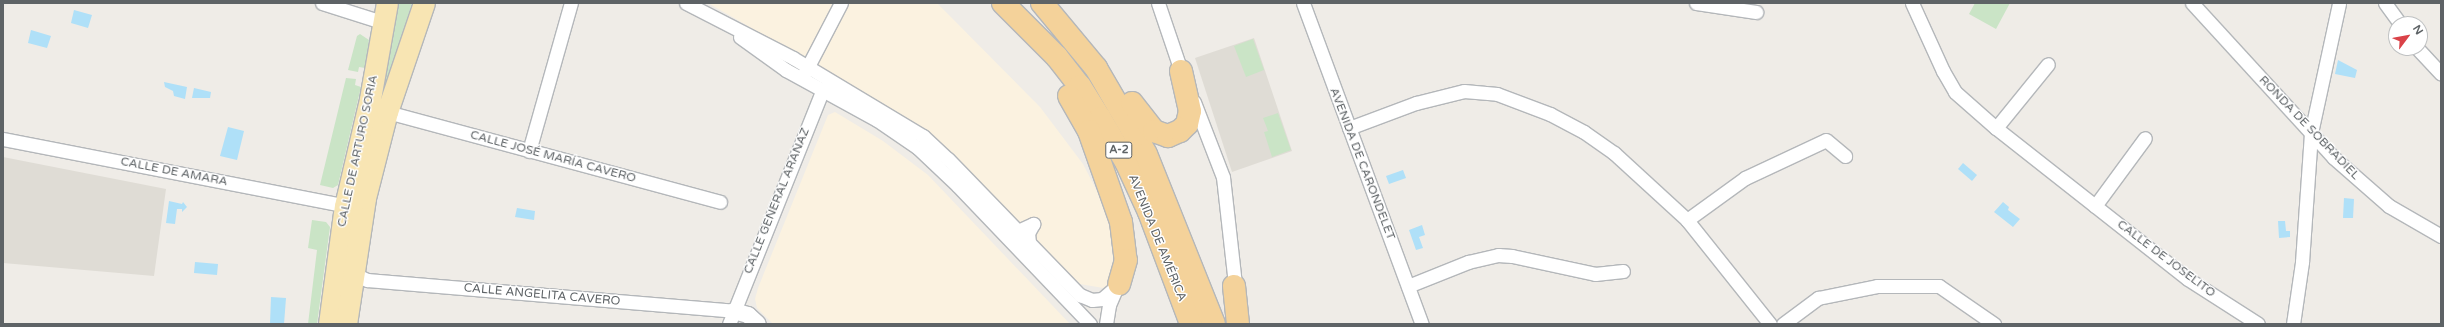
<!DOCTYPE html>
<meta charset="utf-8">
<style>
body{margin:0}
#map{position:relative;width:2444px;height:327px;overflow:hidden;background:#efece7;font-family:"Varela Round",sans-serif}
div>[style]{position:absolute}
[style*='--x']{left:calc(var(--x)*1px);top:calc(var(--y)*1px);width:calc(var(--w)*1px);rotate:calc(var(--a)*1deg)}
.commercial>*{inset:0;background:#fbf2e0}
.education>*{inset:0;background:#dfdcd5}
.green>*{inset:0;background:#cae4c6}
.water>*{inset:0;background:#afe0f8}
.roads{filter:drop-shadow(1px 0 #b4b7ba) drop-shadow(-1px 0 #b4b7ba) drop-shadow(0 1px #b4b7ba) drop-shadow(0 -1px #b4b7ba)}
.minor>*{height:13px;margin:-6.5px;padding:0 6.5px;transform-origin:6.5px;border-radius:6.5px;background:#fff}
.tertiary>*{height:16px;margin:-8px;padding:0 8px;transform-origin:8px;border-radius:8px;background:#fff}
.primary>*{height:21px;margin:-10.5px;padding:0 10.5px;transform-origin:10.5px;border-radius:10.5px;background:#f8e5b3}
.motorway>*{height:22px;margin:-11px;padding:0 11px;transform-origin:11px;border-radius:11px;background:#f4d29a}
span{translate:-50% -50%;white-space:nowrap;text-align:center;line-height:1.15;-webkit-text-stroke:3px #fff;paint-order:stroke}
.shield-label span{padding:1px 3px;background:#fff;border:1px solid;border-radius:3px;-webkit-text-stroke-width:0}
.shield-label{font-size:11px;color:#5e6366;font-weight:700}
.street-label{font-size:12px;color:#5e6366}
.frame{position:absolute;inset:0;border:4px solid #5e6366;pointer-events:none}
.north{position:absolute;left:2388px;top:16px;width:40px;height:40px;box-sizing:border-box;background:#fff;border:1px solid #bfc1c2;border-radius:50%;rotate:58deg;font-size:11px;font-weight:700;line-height:16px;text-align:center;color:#5e6366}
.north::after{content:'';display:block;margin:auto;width:14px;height:18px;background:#da4248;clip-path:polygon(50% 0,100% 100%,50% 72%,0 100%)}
</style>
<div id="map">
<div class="commercial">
<i style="clip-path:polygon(708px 3px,937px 3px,1040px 107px,1083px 164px,1099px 195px,1114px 236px,1119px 259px,1111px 283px,1103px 288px,1080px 284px,945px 148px,884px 104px)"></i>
<i style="clip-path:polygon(835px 112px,883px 141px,928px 175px,1070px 324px,773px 324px,757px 308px,755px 299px,758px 288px,828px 115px)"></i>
</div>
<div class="education">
<i style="clip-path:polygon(1254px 38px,1292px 151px,1232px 172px,1195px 58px)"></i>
<i style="clip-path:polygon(3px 157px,166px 189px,154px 276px,3px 263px)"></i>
</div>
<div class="green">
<i style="clip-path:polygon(394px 3px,412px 3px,357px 182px)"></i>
<i style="clip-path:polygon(1975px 3px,2010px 3px,1996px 29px,1969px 14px)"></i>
<i style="clip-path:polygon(360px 34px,369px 40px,365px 68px,359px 67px,358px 72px,348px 70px,357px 36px)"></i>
<i style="clip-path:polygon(1253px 39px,1264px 70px,1246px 77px,1234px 46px)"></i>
<i style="clip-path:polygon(346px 78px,356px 79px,355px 85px,361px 87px,338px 185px,333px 188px,320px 185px)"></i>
<i style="clip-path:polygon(1278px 113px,1291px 150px,1272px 157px,1264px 132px,1268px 131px,1263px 118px)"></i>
<i style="clip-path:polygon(312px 220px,326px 222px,330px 227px,317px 324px,308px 324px,317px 250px,308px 248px)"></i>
</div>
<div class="water">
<i style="clip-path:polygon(74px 10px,92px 15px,88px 28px,71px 23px)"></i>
<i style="clip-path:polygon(31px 30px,51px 36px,47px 48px,28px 43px)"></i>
<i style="clip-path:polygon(2338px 60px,2357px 70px,2355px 78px,2335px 74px)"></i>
<i style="clip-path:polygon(164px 82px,187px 87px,185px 99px,174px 96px,173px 91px,165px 87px)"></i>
<i style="clip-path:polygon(194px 88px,211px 92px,210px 98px,192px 98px)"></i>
<i style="clip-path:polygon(228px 127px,244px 131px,237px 160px,220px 156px)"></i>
<i style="clip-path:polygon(1963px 163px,1977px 175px,1972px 181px,1958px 169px)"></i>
<i style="clip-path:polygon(1403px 170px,1406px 178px,1389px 184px,1386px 176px)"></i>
<i style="clip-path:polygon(2344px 198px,2354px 199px,2353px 218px,2343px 218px)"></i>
<i style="clip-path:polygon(169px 201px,182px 204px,183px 202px,187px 207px,182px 212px,182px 209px,177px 209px,175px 224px,166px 223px)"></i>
<i style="clip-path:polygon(2003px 202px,2009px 207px,2008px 210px,2020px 219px,2013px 227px,1994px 212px)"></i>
<i style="clip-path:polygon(517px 208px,535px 211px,534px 220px,515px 217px)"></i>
<i style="clip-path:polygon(2278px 221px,2285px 221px,2286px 231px,2290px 231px,2290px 237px,2279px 238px)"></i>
<i style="clip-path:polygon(1422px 225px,1425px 235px,1419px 237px,1423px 248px,1416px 250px,1409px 230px)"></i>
<i style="clip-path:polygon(195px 262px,218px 264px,217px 275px,194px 273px)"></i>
<i style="clip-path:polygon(271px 297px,286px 298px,284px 324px,270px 324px)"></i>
</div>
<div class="roads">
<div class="minor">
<i style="--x:322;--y:3;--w:63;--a:17.6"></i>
<i style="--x:686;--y:3;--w:120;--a:27.2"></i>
<i style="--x:793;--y:58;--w:152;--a:31"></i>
<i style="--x:923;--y:136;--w:34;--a:43"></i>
<i style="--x:948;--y:159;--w:190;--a:45.9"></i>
<i style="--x:1080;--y:295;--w:13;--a:23"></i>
<i style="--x:1092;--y:300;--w:10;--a:-6"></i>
<i style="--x:1102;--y:299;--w:23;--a:-41"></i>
<i style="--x:1158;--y:3;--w:78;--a:71.3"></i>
<i style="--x:1303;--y:3;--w:342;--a:69.7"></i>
<i style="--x:1696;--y:3;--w:61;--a:8.5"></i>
<i style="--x:1912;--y:3;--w:75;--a:65.5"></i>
<i style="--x:1943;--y:71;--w:24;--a:60"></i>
<i style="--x:1955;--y:92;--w:55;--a:41.3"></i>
<i style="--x:1996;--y:128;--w:244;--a:38.2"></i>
<i style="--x:2188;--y:279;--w:83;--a:32.7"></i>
<i style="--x:2192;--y:3;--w:209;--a:47.5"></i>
<i style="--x:2333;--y:157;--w:74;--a:41.2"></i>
<i style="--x:2389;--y:206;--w:60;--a:30"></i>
<i style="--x:2385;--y:3;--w:26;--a:54"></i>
<i style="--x:740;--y:37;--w:57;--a:35.7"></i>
<i style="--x:786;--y:70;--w:104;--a:28.8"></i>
<i style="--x:877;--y:120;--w:50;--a:34.3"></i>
<i style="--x:918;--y:148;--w:55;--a:43.5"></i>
<i style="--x:958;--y:186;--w:191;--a:46.3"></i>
<i style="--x:2417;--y:48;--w:35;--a:47"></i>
<i style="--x:804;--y:74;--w:80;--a:-62.5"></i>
<i style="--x:1194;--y:102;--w:80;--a:68.9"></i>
<i style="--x:1223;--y:177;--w:116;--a:83.6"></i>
<i style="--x:387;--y:112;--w:345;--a:15.1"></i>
<i style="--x:1349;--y:128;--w:72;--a:-20.5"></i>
<i style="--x:1416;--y:103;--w:49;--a:-14"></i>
<i style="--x:1464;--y:91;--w:33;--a:5"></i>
<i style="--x:1497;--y:94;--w:57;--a:20.7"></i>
<i style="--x:1550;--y:114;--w:38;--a:28"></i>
<i style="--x:1584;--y:132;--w:37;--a:35"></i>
<i style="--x:1614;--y:153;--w:99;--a:42.5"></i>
<i style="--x:1687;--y:220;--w:133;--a:51.4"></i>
<i style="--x:1996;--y:128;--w:82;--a:-50.9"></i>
<i style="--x:3;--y:139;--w:357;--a:11"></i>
<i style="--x:529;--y:151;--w:154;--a:-74.2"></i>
<i style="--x:2095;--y:206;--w:84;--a:-53.7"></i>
<i style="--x:1687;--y:220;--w:72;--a:-35.9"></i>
<i style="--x:1745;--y:178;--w:89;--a:-25.1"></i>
<i style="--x:1826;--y:140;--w:25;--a:40"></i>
<i style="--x:1018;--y:231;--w:17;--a:-25"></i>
<i style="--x:1033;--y:224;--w:10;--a:119"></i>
<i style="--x:1028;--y:233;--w:10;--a:84"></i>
<i style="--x:352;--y:273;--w:17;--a:25"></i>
<i style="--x:367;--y:280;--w:368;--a:4.8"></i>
<i style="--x:1408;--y:286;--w:65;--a:-21.8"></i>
<i style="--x:1468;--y:262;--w:31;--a:-13"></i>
<i style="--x:1498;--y:255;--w:14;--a:4"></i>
<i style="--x:1512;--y:256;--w:85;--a:12.2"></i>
<i style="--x:1595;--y:274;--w:28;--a:-6"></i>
<i style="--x:729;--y:324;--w:251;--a:-68.2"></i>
<i style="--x:822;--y:91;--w:8;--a:-30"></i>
<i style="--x:1106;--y:324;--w:19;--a:-81"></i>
<i style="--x:1109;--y:305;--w:15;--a:-67"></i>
<i style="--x:1783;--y:324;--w:44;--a:-36.6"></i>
<i style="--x:1818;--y:298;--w:60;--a:-11.5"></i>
<i style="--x:1877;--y:286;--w:62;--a:0"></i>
<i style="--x:1939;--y:286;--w:67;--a:34.6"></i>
<i style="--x:2293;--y:324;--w:63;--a:-81.7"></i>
<i style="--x:2302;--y:262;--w:129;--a:-86"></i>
<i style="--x:2311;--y:133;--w:133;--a:-77.8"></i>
</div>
<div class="tertiary">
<i style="--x:734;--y:311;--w:15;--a:16"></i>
<i style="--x:748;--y:315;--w:13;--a:42"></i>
</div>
<div class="primary">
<i style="--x:329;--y:324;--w:119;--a:-82.3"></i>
<i style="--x:345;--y:206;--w:110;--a:-76.8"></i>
<i style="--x:370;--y:99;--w:97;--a:-80"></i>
<i style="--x:346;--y:324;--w:127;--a:-81.4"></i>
<i style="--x:365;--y:198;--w:89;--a:-75.7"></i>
<i style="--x:387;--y:112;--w:115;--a:-71.3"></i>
</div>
<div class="motorway">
<i style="--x:1003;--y:3;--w:76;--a:45"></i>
<i style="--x:1057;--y:57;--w:37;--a:52"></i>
<i style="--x:1080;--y:86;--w:38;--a:58"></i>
<i style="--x:1100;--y:118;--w:51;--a:59.4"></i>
<i style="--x:1126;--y:162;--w:55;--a:65.3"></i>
<i style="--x:1149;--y:212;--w:120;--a:69.4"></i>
<i style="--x:1042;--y:3;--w:85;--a:50.3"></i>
<i style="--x:1096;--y:68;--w:99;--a:59.8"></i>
<i style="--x:1146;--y:154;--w:183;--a:68.2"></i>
<i style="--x:1069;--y:96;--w:40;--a:60.3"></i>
<i style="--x:1089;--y:131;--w:96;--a:70.6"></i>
<i style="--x:1121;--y:222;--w:38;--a:83"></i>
<i style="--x:1126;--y:260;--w:25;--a:106"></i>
<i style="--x:1132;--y:103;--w:36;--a:52"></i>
<i style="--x:1154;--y:131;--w:15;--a:20"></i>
<i style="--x:1168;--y:136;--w:13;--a:-23"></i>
<i style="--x:1180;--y:131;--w:10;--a:-45"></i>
<i style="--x:1187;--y:124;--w:13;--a:-77"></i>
<i style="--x:1190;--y:111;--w:41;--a:-102.7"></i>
<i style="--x:1234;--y:286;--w:38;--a:84"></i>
</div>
</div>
<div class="shield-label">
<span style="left:1119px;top:150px">A-2</span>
</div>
<div class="street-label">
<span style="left:2309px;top:128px;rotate:46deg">RONDA DE SOBRADIEL</span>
<span style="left:358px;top:151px;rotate:-78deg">CALLE DE ARTURO SORIA</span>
<span style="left:553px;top:157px;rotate:15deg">CALLE JOSÉ MARÍA CAVERO</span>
<span style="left:1362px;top:164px;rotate:69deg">AVENIDA DE CARONDELET</span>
<span style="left:174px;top:172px;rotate:11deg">CALLE DE AMARA</span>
<span style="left:777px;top:201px;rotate:-68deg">CALLE GENERAL ARANAZ</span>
<span style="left:1157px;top:238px;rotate:68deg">AVENIDA DE AMÉRICA</span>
<span style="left:2166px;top:259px;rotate:37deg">CALLE DE JOSELITO</span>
<span style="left:542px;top:295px;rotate:5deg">CALLE ANGELITA CAVERO</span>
</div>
<div class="frame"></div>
<div class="north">N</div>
</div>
